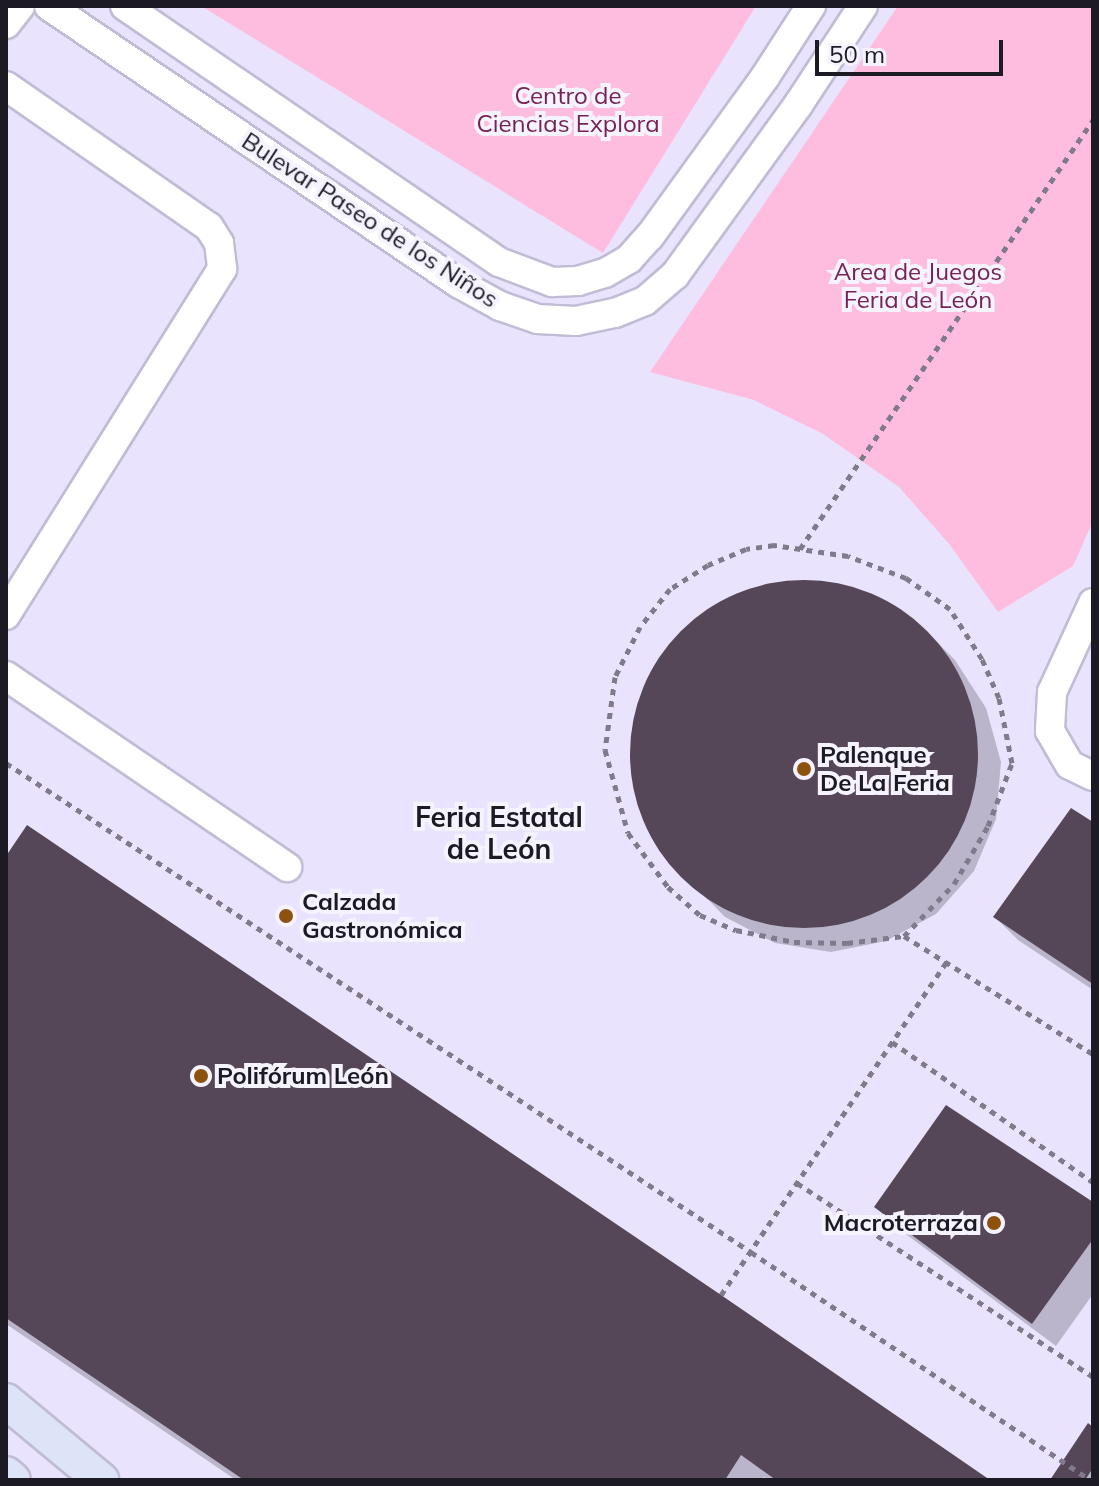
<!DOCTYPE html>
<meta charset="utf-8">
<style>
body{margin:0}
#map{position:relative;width:1099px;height:1486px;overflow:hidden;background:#e9e3fd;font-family:Mulish,sans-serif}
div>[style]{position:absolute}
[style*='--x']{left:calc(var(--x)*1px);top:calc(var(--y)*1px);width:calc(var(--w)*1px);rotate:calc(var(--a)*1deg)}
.green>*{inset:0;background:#febddf}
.shadow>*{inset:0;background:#0003}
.building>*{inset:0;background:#554658}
.round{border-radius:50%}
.path>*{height:5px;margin-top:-2.5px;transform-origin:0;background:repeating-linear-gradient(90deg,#7f7b8c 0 6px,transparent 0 12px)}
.roads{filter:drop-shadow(2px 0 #c1bcd5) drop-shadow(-2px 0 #c1bcd5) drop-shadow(0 2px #c1bcd5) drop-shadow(0 -2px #c1bcd5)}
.minor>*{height:28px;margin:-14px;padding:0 14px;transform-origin:14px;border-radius:14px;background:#fff}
.major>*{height:34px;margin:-17px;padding:0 17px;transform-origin:17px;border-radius:17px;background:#dde4f7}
.dots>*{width:22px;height:22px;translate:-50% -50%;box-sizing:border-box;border:4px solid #f5f3fd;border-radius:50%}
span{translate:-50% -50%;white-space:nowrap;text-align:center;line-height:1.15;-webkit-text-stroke:8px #f5f3fd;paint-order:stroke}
.park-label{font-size:24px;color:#772256}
.street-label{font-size:24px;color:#1c1a23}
.poi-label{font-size:24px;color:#1c1a23;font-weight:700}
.left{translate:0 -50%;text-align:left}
.right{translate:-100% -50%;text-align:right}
.quarter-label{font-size:28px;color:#1c1a23;font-weight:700}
.frame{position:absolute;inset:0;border:8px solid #1c1a23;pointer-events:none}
.scale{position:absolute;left:815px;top:40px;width:188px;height:36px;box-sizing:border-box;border:4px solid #1c1a23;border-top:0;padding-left:10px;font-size:24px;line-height:28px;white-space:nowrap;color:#1c1a23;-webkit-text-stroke:6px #f5f3fd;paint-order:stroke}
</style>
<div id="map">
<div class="green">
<i style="clip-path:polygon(201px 6px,756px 6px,603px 253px)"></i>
<i style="clip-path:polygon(898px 6px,1093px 6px,1093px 521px,1073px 566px,998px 612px,950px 545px,899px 487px,823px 434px,754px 400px,650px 372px)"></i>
</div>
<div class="shadow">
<i style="clip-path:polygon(774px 583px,831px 583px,885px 601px,931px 636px,955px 660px,986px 708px,1001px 762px,996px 819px,974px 871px,936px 914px,886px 941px,831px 952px,775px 943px,725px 917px,662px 852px,638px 800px,632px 743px,645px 687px,676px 639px,720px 602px)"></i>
<i style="clip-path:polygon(1093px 824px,1093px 990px,1018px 940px,995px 917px)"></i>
<i style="clip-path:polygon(6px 860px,985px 1480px,769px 1480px,764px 1477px,762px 1480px,236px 1480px,6px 1324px)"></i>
<i style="clip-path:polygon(1093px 1204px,1093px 1294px,1056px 1346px,899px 1229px,876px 1207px)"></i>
<i style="clip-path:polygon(1093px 1429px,1093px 1480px,1052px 1480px)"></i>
</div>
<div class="building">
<i class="round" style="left:630px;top:580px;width:348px;height:348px"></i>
<i style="clip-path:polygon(1071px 808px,1093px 822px,1093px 984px,993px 917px)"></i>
<i style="clip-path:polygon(27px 825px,721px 1295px,990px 1480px,776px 1480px,741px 1455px,725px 1480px,244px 1480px,6px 1318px,6px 856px)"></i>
<i style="clip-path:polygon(946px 1105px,1093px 1202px,1093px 1239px,1032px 1324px,874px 1207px)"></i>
<i style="clip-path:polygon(1088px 1423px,1093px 1427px,1093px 1468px,1085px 1480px,1050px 1480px)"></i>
</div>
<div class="path">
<i style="--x:800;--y:549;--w:520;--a:-55.67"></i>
<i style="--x:6;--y:763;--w:891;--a:33.28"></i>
<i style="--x:751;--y:1252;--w:409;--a:33.9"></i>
<i style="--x:904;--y:936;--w:72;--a:-46.1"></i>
<i style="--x:954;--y:884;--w:67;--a:-59.6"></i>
<i style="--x:988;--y:826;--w:67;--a:-69.1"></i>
<i style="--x:1012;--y:763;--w:66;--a:-101.3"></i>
<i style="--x:999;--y:698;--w:43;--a:-113.6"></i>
<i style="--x:982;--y:659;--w:59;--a:-122.6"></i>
<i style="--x:950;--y:609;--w:54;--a:-144.8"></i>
<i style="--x:906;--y:578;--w:62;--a:-159.2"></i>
<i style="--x:848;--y:556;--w:75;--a:-171.5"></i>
<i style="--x:774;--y:545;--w:28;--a:172"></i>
<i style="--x:746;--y:549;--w:41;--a:157.2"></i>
<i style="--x:708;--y:565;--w:45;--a:147.7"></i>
<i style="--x:670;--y:589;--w:48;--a:128.3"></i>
<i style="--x:640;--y:627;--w:56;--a:116.6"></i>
<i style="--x:615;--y:677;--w:74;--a:97.8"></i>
<i style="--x:605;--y:750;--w:86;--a:74.5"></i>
<i style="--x:628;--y:833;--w:67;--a:53.5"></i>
<i style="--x:668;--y:887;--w:43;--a:41.2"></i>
<i style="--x:700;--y:915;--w:39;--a:23"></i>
<i style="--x:736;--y:930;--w:59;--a:11.7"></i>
<i style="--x:794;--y:942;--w:53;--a:1.1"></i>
<i style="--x:847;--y:943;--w:57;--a:-7"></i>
<i style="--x:904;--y:936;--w:223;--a:32"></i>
<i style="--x:892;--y:1042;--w:245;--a:34.9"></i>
<i style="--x:797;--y:1183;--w:354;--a:33.2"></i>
<i style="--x:721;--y:1295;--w:405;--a:-55.9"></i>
</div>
<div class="roads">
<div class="minor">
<i style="--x:49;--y:6;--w:494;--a:34.1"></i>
<i style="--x:458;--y:283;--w:48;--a:28.7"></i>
<i style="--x:500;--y:306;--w:39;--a:19"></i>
<i style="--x:537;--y:319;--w:39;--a:3"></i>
<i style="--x:576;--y:321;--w:40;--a:-12"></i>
<i style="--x:615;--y:313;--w:32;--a:-22"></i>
<i style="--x:645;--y:301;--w:40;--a:-41"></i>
<i style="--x:675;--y:275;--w:210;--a:-54.1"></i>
<i style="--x:798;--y:105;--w:118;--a:-56.7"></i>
<i style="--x:125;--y:6;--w:453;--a:34.4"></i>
<i style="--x:499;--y:262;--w:57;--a:20.7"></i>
<i style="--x:552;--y:282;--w:26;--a:-2"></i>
<i style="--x:578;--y:281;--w:28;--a:-17"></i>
<i style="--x:605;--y:273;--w:28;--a:-30"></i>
<i style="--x:629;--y:259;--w:31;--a:-48"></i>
<i style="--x:650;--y:236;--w:196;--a:-54.1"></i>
<i style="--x:765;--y:77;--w:85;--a:-57.1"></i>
<i style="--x:6;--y:24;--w:23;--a:-52"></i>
<i style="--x:6;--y:86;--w:247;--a:34.8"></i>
<i style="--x:209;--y:227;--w:19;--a:58"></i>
<i style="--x:219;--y:243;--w:26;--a:83"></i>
<i style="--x:222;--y:269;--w:408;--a:122"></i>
<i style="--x:1093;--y:603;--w:98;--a:114.7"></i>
<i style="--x:1052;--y:692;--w:39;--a:93"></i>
<i style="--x:1050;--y:731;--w:39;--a:60"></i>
<i style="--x:1070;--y:765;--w:25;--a:26"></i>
<i style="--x:6;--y:676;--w:340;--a:34.2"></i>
</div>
<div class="major">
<i style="--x:6;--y:1401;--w:124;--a:39.7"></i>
<i style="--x:6;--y:1474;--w:9;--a:41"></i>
</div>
</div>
<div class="dots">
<i style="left:804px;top:769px;background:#8d530e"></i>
<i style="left:286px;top:916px;background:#8d530e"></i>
<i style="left:201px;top:1076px;background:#8d530e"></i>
<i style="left:994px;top:1223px;background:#8d530e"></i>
</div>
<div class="park-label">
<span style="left:568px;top:110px">Centro de<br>Ciencias Explora</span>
<span style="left:918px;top:286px">Area de Juegos<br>Feria de León</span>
</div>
<div class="street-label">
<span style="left:370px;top:220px;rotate:33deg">Bulevar Paseo de los Niños</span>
</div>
<div class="poi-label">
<span class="left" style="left:820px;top:769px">Palenque<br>De La Feria</span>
<span class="left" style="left:302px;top:916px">Calzada<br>Gastronómica</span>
<span class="left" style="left:217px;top:1076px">Polifórum León</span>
<span class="right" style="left:978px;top:1223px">Macroterraza</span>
</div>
<div class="quarter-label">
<span style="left:499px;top:833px">Feria Estatal<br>de León</span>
</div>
<div class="frame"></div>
<div class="scale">50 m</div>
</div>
